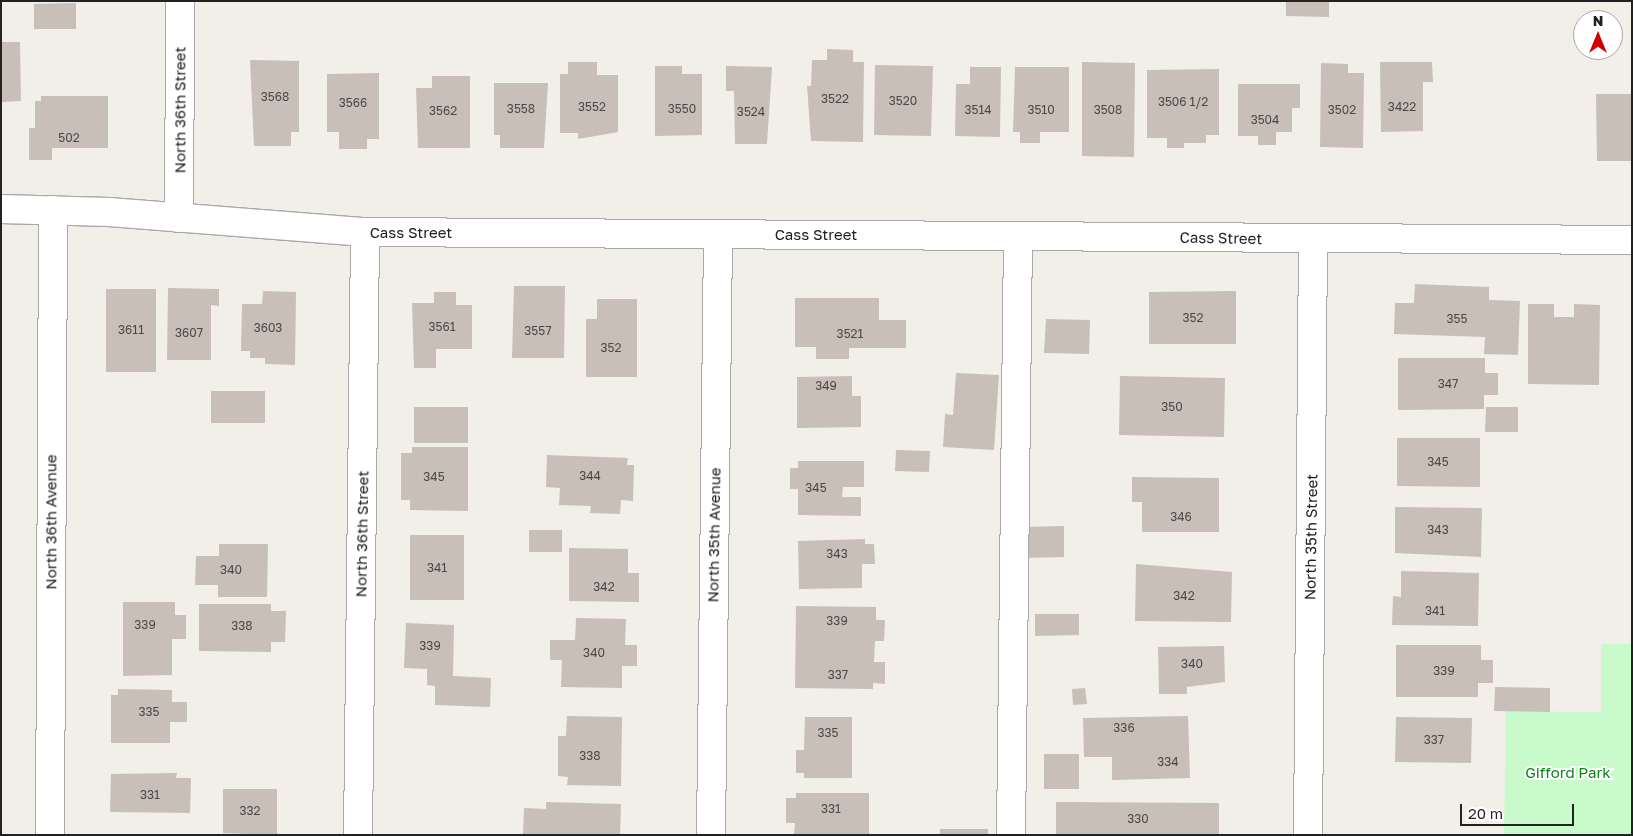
<!DOCTYPE html>
<style>
body{margin:0}
#map{position:relative;width:1633px;height:836px;overflow:hidden;background:#f2efe9;font-family:"Golos Text",sans-serif}
div>[style]{position:absolute}
[style*='--x']{left:calc(var(--x)*1px);top:calc(var(--y)*1px);width:calc(var(--w)*1px);rotate:calc(var(--a)*1deg)}
.park>*{inset:0;background:#c8facc}
.building>*{inset:0;background:#c7bfb8}
.roads{filter:drop-shadow(1px 0 #a9a9a9) drop-shadow(-1px 0 #a9a9a9) drop-shadow(0 1px #a9a9a9) drop-shadow(0 -1px #a9a9a9)}
.minor>*{height:28px;margin:-14px;padding:0 14px;transform-origin:14px;border-radius:14px;background:#fff}
span{translate:-50% -50%;white-space:nowrap;text-align:center;line-height:1.15;-webkit-text-stroke:4px #fff;paint-order:stroke}
.number-label{font-size:12px;color:#4b4948}
.number-label span{-webkit-text-stroke-width:0}
.street-label{font-size:15px;color:#222}
.park-label{font-size:15px;color:#0c8416}
.frame{position:absolute;inset:0;border:2px solid #222;pointer-events:none}
.north{position:absolute;left:1573px;top:10px;width:50px;height:50px;box-sizing:border-box;background:#fff;border:1px solid #a7a7a7;border-radius:50%;rotate:0deg;font-size:14px;font-weight:700;line-height:20px;text-align:center;color:#222}
.north::after{content:'';display:block;margin:auto;width:18px;height:22px;background:#d40000;clip-path:polygon(50% 0,100% 100%,50% 72%,0 100%)}
.scale{position:absolute;left:1460px;top:804px;width:114px;height:22px;box-sizing:border-box;border:2px solid #222;border-top:0;padding-left:6px;font-size:15px;line-height:18px;white-space:nowrap;color:#222;-webkit-text-stroke:4px #fff;paint-order:stroke}
</style>
<div id="map">
<div class="park">
<i style="clip-path:polygon(1601px 644px,1632px 644px,1632px 835px,1504px 835px,1506px 711px,1601px 712px)"></i>
</div>
<div class="building">
<i style="clip-path:polygon(1286px 1px,1329px 1px,1329px 17px,1286px 16px)"></i>
<i style="clip-path:polygon(76px 3px,76px 29px,34px 29px,34px 4px)"></i>
<i style="clip-path:polygon(1px 42px,20px 42px,21px 101px,1px 102px)"></i>
<i style="clip-path:polygon(827px 49px,853px 50px,853px 62px,864px 62px,863px 142px,811px 141px,807px 86px,811px 86px,812px 60px,827px 60px)"></i>
<i style="clip-path:polygon(250px 60px,299px 61px,299px 132px,291px 132px,291px 146px,254px 146px)"></i>
<i style="clip-path:polygon(568px 62px,597px 62px,597px 75px,618px 75px,618px 132px,578px 139px,578px 133px,560px 133px,560px 74px,568px 74px)"></i>
<i style="clip-path:polygon(1082px 62px,1135px 63px,1134px 157px,1082px 156px)"></i>
<i style="clip-path:polygon(1380px 62px,1432px 62px,1433px 82px,1423px 82px,1423px 131px,1381px 132px)"></i>
<i style="clip-path:polygon(1321px 63px,1348px 64px,1348px 73px,1364px 73px,1363px 148px,1320px 147px)"></i>
<i style="clip-path:polygon(875px 65px,933px 66px,931px 136px,874px 135px)"></i>
<i style="clip-path:polygon(655px 66px,682px 66px,682px 74px,702px 74px,702px 135px,655px 136px)"></i>
<i style="clip-path:polygon(726px 66px,772px 67px,767px 144px,735px 144px,734px 91px,726px 91px)"></i>
<i style="clip-path:polygon(970px 67px,1001px 67px,1000px 137px,955px 136px,956px 84px,970px 84px)"></i>
<i style="clip-path:polygon(1015px 67px,1069px 67px,1069px 132px,1040px 132px,1040px 143px,1020px 143px,1020px 132px,1013px 132px)"></i>
<i style="clip-path:polygon(1219px 69px,1219px 135px,1206px 135px,1206px 143px,1184px 143px,1184px 148px,1167px 148px,1167px 138px,1147px 138px,1147px 70px)"></i>
<i style="clip-path:polygon(379px 73px,379px 139px,367px 139px,367px 149px,339px 149px,339px 132px,327px 132px,327px 74px)"></i>
<i style="clip-path:polygon(432px 76px,470px 76px,470px 148px,418px 148px,416px 88px,432px 88px)"></i>
<i style="clip-path:polygon(494px 83px,548px 83px,544px 148px,500px 148px,500px 135px,494px 135px)"></i>
<i style="clip-path:polygon(1238px 84px,1300px 84px,1300px 108px,1292px 108px,1292px 132px,1276px 132px,1276px 145px,1258px 145px,1258px 136px,1238px 136px)"></i>
<i style="clip-path:polygon(1596px 94px,1632px 94px,1632px 161px,1597px 161px)"></i>
<i style="clip-path:polygon(41px 96px,108px 96px,108px 148px,52px 148px,52px 160px,29px 160px,29px 128px,35px 128px,35px 101px,41px 101px)"></i>
<i style="clip-path:polygon(1415px 284px,1489px 287px,1489px 300px,1520px 301px,1518px 355px,1484px 354px,1485px 337px,1394px 334px,1395px 303px,1414px 303px)"></i>
<i style="clip-path:polygon(514px 286px,565px 286px,564px 358px,512px 358px)"></i>
<i style="clip-path:polygon(168px 288px,219px 289px,219px 306px,211px 305px,211px 360px,167px 360px)"></i>
<i style="clip-path:polygon(106px 289px,156px 289px,156px 372px,106px 372px)"></i>
<i style="clip-path:polygon(263px 291px,296px 292px,295px 365px,265px 364px,265px 358px,250px 358px,250px 351px,241px 351px,242px 304px,262px 304px)"></i>
<i style="clip-path:polygon(1236px 291px,1236px 344px,1149px 344px,1149px 292px)"></i>
<i style="clip-path:polygon(434px 292px,456px 292px,456px 305px,472px 305px,472px 349px,436px 349px,436px 368px,414px 368px,412px 303px,434px 303px)"></i>
<i style="clip-path:polygon(795px 298px,879px 298px,879px 320px,906px 320px,906px 348px,849px 348px,849px 359px,816px 359px,816px 347px,795px 347px)"></i>
<i style="clip-path:polygon(597px 299px,637px 299px,637px 377px,586px 377px,586px 319px,597px 319px)"></i>
<i style="clip-path:polygon(1528px 304px,1554px 304px,1554px 317px,1574px 317px,1574px 304px,1600px 305px,1599px 385px,1528px 384px)"></i>
<i style="clip-path:polygon(1046px 319px,1090px 320px,1089px 354px,1044px 353px)"></i>
<i style="clip-path:polygon(1398px 358px,1485px 358px,1485px 373px,1498px 373px,1498px 395px,1484px 395px,1484px 409px,1398px 410px)"></i>
<i style="clip-path:polygon(956px 373px,999px 375px,994px 450px,943px 447px,945px 414px,953px 415px)"></i>
<i style="clip-path:polygon(852px 376px,852px 396px,861px 396px,861px 427px,797px 428px,797px 377px)"></i>
<i style="clip-path:polygon(1120px 376px,1225px 378px,1224px 437px,1119px 435px)"></i>
<i style="clip-path:polygon(211px 391px,265px 391px,265px 423px,211px 423px)"></i>
<i style="clip-path:polygon(414px 407px,468px 407px,468px 443px,414px 443px)"></i>
<i style="clip-path:polygon(1486px 407px,1518px 407px,1518px 432px,1485px 432px)"></i>
<i style="clip-path:polygon(1397px 438px,1480px 438px,1480px 487px,1397px 486px)"></i>
<i style="clip-path:polygon(412px 447px,468px 447px,468px 511px,410px 510px,410px 500px,401px 500px,401px 453px,412px 453px)"></i>
<i style="clip-path:polygon(896px 450px,930px 451px,929px 472px,895px 471px)"></i>
<i style="clip-path:polygon(547px 455px,628px 458px,627px 465px,634px 465px,633px 501px,621px 500px,620px 514px,590px 513px,591px 506px,559px 505px,560px 488px,546px 487px)"></i>
<i style="clip-path:polygon(798px 461px,864px 461px,864px 487px,843px 487px,842px 497px,861px 497px,861px 516px,798px 515px,798px 489px,790px 489px,790px 468px,798px 468px)"></i>
<i style="clip-path:polygon(1132px 477px,1219px 478px,1219px 532px,1142px 532px,1142px 502px,1132px 502px)"></i>
<i style="clip-path:polygon(1395px 507px,1482px 508px,1481px 557px,1395px 553px)"></i>
<i style="clip-path:polygon(1064px 526px,1064px 557px,1021px 558px,1020px 527px)"></i>
<i style="clip-path:polygon(529px 530px,562px 530px,562px 552px,529px 552px)"></i>
<i style="clip-path:polygon(410px 535px,464px 535px,464px 600px,410px 600px)"></i>
<i style="clip-path:polygon(865px 539px,865px 544px,874px 544px,875px 564px,862px 564px,862px 588px,799px 589px,798px 541px)"></i>
<i style="clip-path:polygon(219px 544px,268px 544px,267px 597px,218px 597px,218px 585px,195px 585px,196px 556px,219px 556px)"></i>
<i style="clip-path:polygon(569px 548px,628px 549px,628px 573px,639px 573px,639px 602px,569px 601px)"></i>
<i style="clip-path:polygon(1136px 564px,1232px 572px,1231px 622px,1135px 621px)"></i>
<i style="clip-path:polygon(1401px 571px,1479px 573px,1478px 626px,1392px 625px,1393px 596px,1401px 597px)"></i>
<i style="clip-path:polygon(123px 602px,175px 602px,175px 615px,186px 615px,186px 639px,172px 639px,172px 675px,123px 676px)"></i>
<i style="clip-path:polygon(199px 604px,271px 604px,271px 611px,286px 611px,285px 642px,271px 642px,271px 652px,199px 651px)"></i>
<i style="clip-path:polygon(796px 606px,876px 607px,876px 620px,885px 620px,884px 641px,875px 641px,874px 662px,885px 662px,885px 684px,873px 683px,873px 689px,795px 688px)"></i>
<i style="clip-path:polygon(1035px 614px,1079px 614px,1079px 635px,1035px 636px)"></i>
<i style="clip-path:polygon(576px 618px,626px 619px,625px 645px,637px 645px,637px 666px,622px 666px,622px 688px,561px 687px,562px 660px,550px 660px,550px 640px,575px 640px)"></i>
<i style="clip-path:polygon(406px 623px,454px 625px,453px 676px,491px 678px,490px 707px,435px 705px,435px 686px,427px 685px,427px 669px,404px 668px)"></i>
<i style="clip-path:polygon(1396px 645px,1481px 645px,1481px 660px,1493px 660px,1493px 683px,1478px 683px,1478px 697px,1396px 697px)"></i>
<i style="clip-path:polygon(1224px 646px,1225px 682px,1187px 687px,1187px 694px,1159px 694px,1158px 647px)"></i>
<i style="clip-path:polygon(1495px 687px,1550px 688px,1550px 712px,1494px 711px)"></i>
<i style="clip-path:polygon(1085px 688px,1087px 704px,1073px 705px,1072px 689px)"></i>
<i style="clip-path:polygon(118px 689px,172px 690px,172px 702px,187px 702px,187px 722px,170px 722px,170px 743px,111px 743px,111px 695px,118px 695px)"></i>
<i style="clip-path:polygon(567px 716px,622px 717px,621px 786px,567px 785px,568px 777px,558px 776px,558px 736px,566px 736px)"></i>
<i style="clip-path:polygon(1188px 716px,1190px 778px,1112px 780px,1112px 757px,1084px 757px,1083px 718px)"></i>
<i style="clip-path:polygon(805px 717px,852px 717px,852px 778px,804px 778px,804px 773px,796px 773px,796px 750px,804px 750px)"></i>
<i style="clip-path:polygon(1396px 717px,1472px 718px,1471px 763px,1395px 762px)"></i>
<i style="clip-path:polygon(1044px 754px,1079px 754px,1079px 789px,1044px 789px)"></i>
<i style="clip-path:polygon(177px 773px,176px 778px,191px 778px,190px 813px,110px 812px,111px 774px)"></i>
<i style="clip-path:polygon(223px 789px,277px 789px,277px 835px,223px 833px)"></i>
<i style="clip-path:polygon(796px 793px,869px 793px,869px 835px,794px 835px,795px 823px,786px 823px,786px 798px,796px 798px)"></i>
<i style="clip-path:polygon(546px 802px,621px 804px,620px 835px,523px 835px,524px 808px,546px 809px)"></i>
<i style="clip-path:polygon(1056px 802px,1219px 803px,1219px 835px,1056px 835px)"></i>
<i style="clip-path:polygon(940px 829px,988px 829px,988px 835px,940px 835px)"></i>
</div>
<div class="roads">
<div class="minor">
<i style="--x:1;--y:209;--w:108;--a:1.6"></i>
<i style="--x:109;--y:212;--w:257;--a:4.5"></i>
<i style="--x:365;--y:232;--w:1267;--a:0.36"></i>
<i style="--x:179;--y:218;--w:217;--a:-89.7"></i>
<i style="--x:50;--y:835;--w:625;--a:-89.72"></i>
<i style="--x:358;--y:835;--w:603;--a:-89.33"></i>
<i style="--x:711;--y:835;--w:601;--a:-89.33"></i>
<i style="--x:1011;--y:835;--w:599;--a:-89.33"></i>
<i style="--x:1308;--y:835;--w:596;--a:-89.52"></i>
</div>
</div>
<div class="number-label">
<span style="left:275px;top:97px">3568</span>
<span style="left:835px;top:99px">3522</span>
<span style="left:903px;top:101px">3520</span>
<span style="left:1183px;top:102px">3506 1/2</span>
<span style="left:353px;top:103px">3566</span>
<span style="left:592px;top:107px">3552</span>
<span style="left:1402px;top:107px">3422</span>
<span style="left:521px;top:109px">3558</span>
<span style="left:682px;top:109px">3550</span>
<span style="left:978px;top:110px">3514</span>
<span style="left:1041px;top:110px">3510</span>
<span style="left:1108px;top:110px">3508</span>
<span style="left:1342px;top:110px">3502</span>
<span style="left:443px;top:111px">3562</span>
<span style="left:751px;top:112px">3524</span>
<span style="left:1265px;top:120px">3504</span>
<span style="left:69px;top:138px">502</span>
<span style="left:1193px;top:318px">352</span>
<span style="left:1457px;top:319px">355</span>
<span style="left:442px;top:327px">3561</span>
<span style="left:268px;top:328px">3603</span>
<span style="left:131px;top:330px">3611</span>
<span style="left:538px;top:331px">3557</span>
<span style="left:189px;top:333px">3607</span>
<span style="left:850px;top:334px">3521</span>
<span style="left:611px;top:348px">352</span>
<span style="left:1448px;top:384px">347</span>
<span style="left:826px;top:386px">349</span>
<span style="left:1172px;top:407px">350</span>
<span style="left:1438px;top:462px">345</span>
<span style="left:590px;top:476px">344</span>
<span style="left:434px;top:477px">345</span>
<span style="left:816px;top:488px">345</span>
<span style="left:1181px;top:517px">346</span>
<span style="left:1438px;top:530px">343</span>
<span style="left:837px;top:554px">343</span>
<span style="left:437px;top:568px">341</span>
<span style="left:231px;top:570px">340</span>
<span style="left:604px;top:587px">342</span>
<span style="left:1184px;top:596px">342</span>
<span style="left:1435px;top:611px">341</span>
<span style="left:837px;top:621px">339</span>
<span style="left:145px;top:625px">339</span>
<span style="left:242px;top:626px">338</span>
<span style="left:430px;top:646px">339</span>
<span style="left:594px;top:653px">340</span>
<span style="left:1192px;top:664px">340</span>
<span style="left:1444px;top:671px">339</span>
<span style="left:838px;top:675px">337</span>
<span style="left:149px;top:712px">335</span>
<span style="left:1124px;top:728px">336</span>
<span style="left:828px;top:733px">335</span>
<span style="left:1434px;top:740px">337</span>
<span style="left:590px;top:756px">338</span>
<span style="left:1168px;top:762px">334</span>
<span style="left:150px;top:795px">331</span>
<span style="left:831px;top:809px">331</span>
<span style="left:250px;top:811px">332</span>
<span style="left:1138px;top:819px">330</span>
</div>
<div class="street-label">
<span style="left:180px;top:110px;rotate:-90deg">North 36th Street</span>
<span style="left:411px;top:233px">Cass Street</span>
<span style="left:816px;top:235px">Cass Street</span>
<span style="left:1221px;top:238px;rotate:1deg">Cass Street</span>
<span style="left:51px;top:522px;rotate:-90deg">North 36th Avenue</span>
<span style="left:362px;top:534px;rotate:-89deg">North 36th Street</span>
<span style="left:714px;top:535px;rotate:-89deg">North 35th Avenue</span>
<span style="left:1311px;top:537px;rotate:-89deg">North 35th Street</span>
</div>
<div class="park-label">
<span style="left:1568px;top:773px">Gifford Park</span>
</div>
<div class="frame"></div>
<div class="north">N</div>
<div class="scale">20 m</div>
</div>
